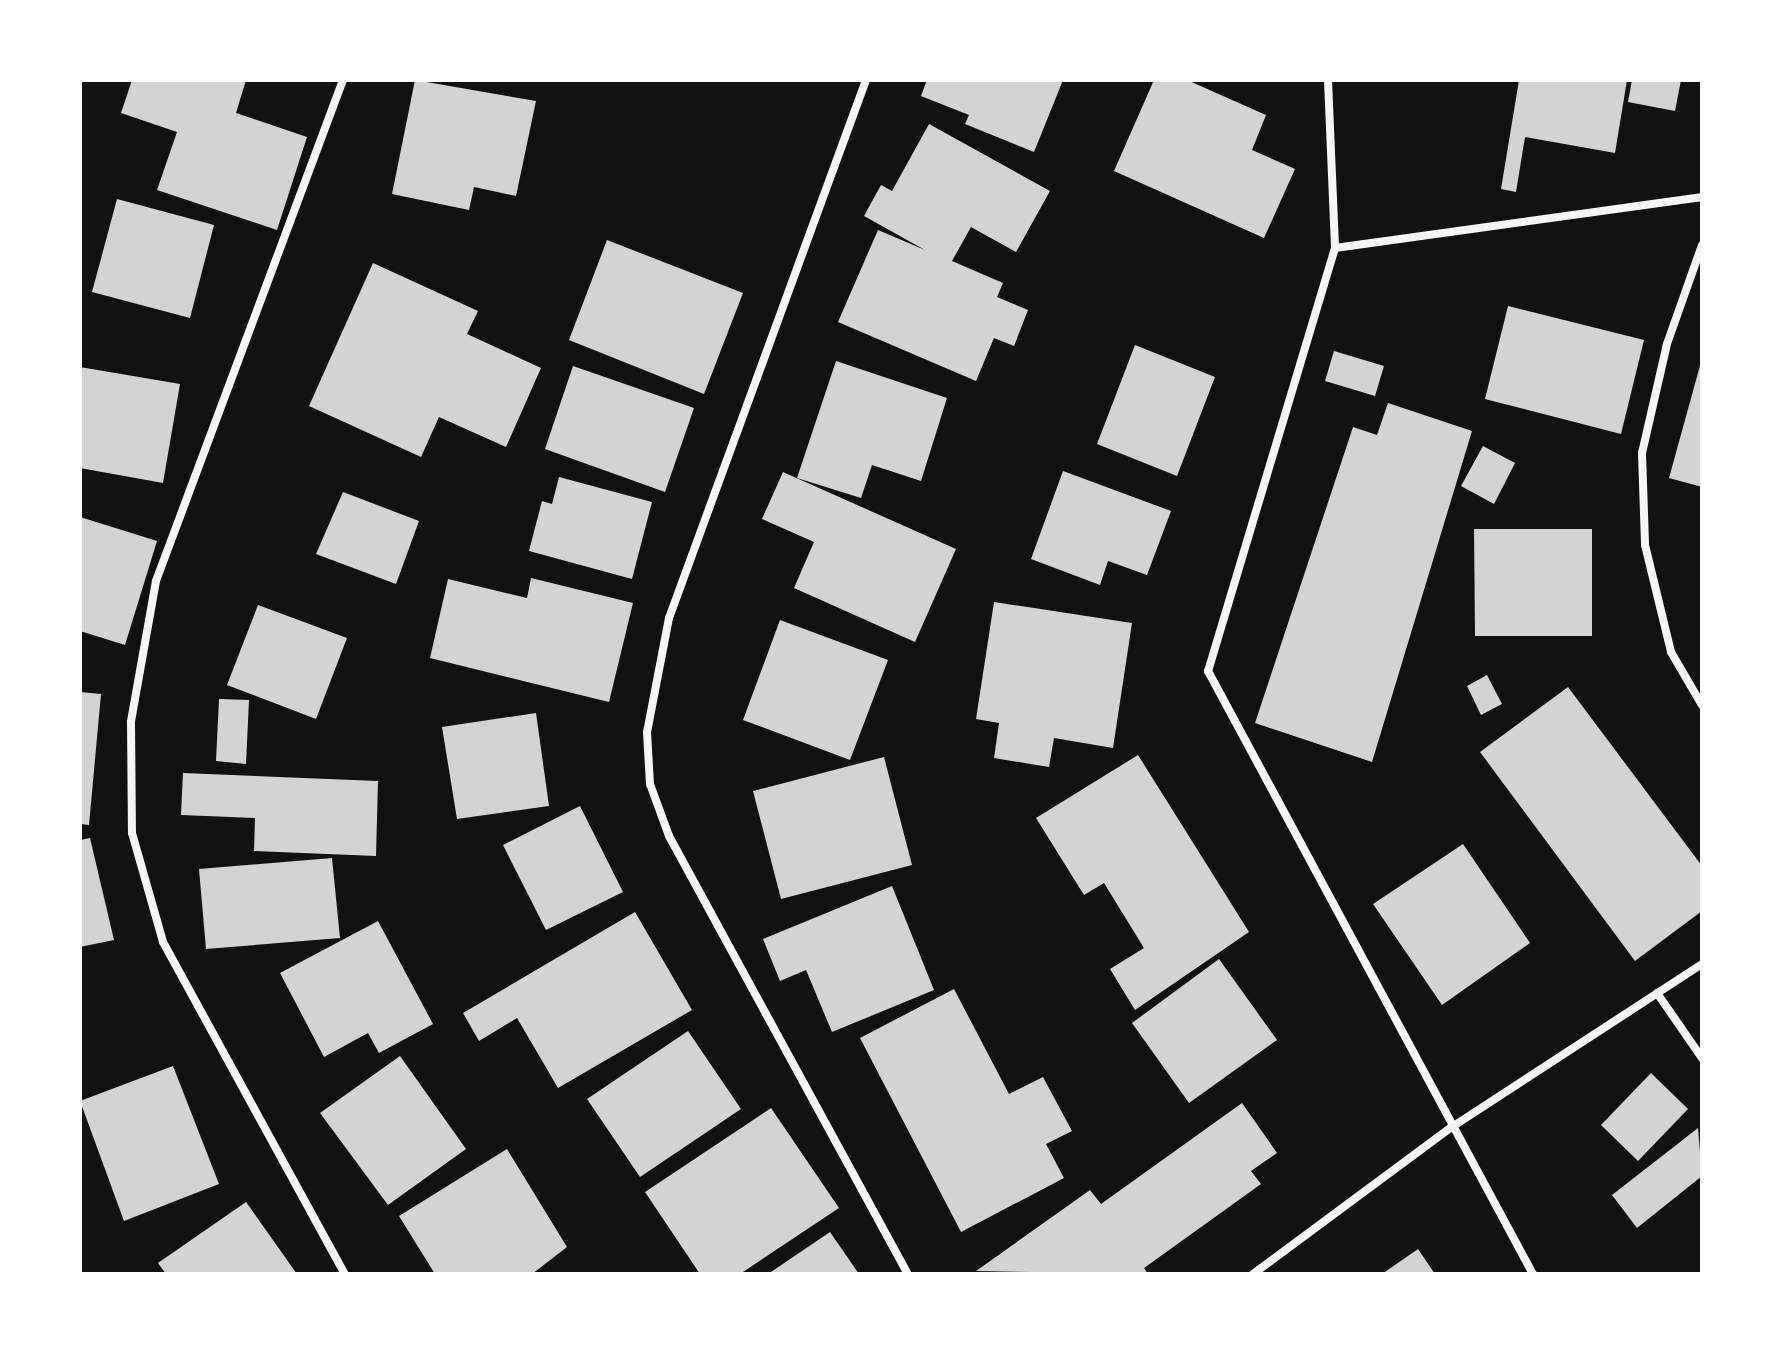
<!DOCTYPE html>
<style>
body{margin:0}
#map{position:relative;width:1782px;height:1354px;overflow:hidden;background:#111;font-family:"PT Sans Narrow",sans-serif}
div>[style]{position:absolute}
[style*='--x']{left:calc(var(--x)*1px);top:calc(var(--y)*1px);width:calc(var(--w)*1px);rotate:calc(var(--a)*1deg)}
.building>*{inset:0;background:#d3d3d3}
.minor>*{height:8px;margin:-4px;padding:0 4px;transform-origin:4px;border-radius:4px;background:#f5f5f5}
span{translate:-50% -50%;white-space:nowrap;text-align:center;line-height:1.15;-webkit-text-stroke:8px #fff;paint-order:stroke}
.frame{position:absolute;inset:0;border:82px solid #fff;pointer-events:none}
</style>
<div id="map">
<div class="building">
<i style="clip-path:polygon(132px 80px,246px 80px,236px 113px,307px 137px,277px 230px,157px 190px,177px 132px,121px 113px)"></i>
<i style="clip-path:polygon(415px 80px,536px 101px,516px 196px,474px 187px,469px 210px,392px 194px)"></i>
<i style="clip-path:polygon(927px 80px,1063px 80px,1034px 152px,965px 124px,969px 115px,921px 96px)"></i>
<i style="clip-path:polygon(1154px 80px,1187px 80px,1266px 115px,1252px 150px,1295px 169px,1264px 238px,1114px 171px)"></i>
<i style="clip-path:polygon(1519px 80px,1627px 80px,1615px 153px,1525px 137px,1516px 192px,1501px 189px)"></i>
<i style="clip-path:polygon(1632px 80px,1681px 80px,1675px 111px,1628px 102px)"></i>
<i style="clip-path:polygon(929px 124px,1050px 191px,1016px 252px,971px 227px,952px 261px,1003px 283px,997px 297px,1028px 310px,1014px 346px,994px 338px,976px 381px,838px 322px,878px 230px,925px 250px,864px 216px,881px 185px,892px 191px)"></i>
<i style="clip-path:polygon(117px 199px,214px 225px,190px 318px,92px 292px)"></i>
<i style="clip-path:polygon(607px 240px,743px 293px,704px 394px,569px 340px)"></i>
<i style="clip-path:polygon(373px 263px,478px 311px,467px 334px,541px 368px,506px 447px,439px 417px,421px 457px,309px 406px)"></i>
<i style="clip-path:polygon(1508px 306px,1644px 340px,1621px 434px,1485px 399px)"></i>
<i style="clip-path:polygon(1135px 345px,1215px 377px,1177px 476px,1097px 444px)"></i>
<i style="clip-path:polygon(1334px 351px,1384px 366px,1375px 396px,1325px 381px)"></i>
<i style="clip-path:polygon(836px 361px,947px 398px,921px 481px,872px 465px,861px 498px,797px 478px)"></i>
<i style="clip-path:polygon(1701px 362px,1702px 362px,1702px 487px,1669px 478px)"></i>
<i style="clip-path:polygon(573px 366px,694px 408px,665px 492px,545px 449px)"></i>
<i style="clip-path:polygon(80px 367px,180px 384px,163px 483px,80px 468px)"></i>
<i style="clip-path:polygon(1388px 403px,1472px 431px,1372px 762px,1255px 723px,1353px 427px,1377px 435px)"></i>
<i style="clip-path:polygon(1483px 446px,1515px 463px,1494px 504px,1461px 486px)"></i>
<i style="clip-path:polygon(1063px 471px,1171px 511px,1147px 575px,1108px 561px,1100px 585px,1031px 559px)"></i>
<i style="clip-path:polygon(783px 472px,956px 549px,915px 642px,794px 588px,814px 542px,762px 519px)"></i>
<i style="clip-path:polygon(559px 477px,652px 502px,632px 579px,529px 551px,542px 501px,552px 504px)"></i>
<i style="clip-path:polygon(343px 492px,419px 521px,396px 584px,316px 554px)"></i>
<i style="clip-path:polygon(80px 517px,157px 541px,125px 645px,80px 631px)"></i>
<i style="clip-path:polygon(1474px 529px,1592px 529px,1592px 636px,1475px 636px)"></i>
<i style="clip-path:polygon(531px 578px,633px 603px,609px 702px,430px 658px,448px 579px,527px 598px)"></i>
<i style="clip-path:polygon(994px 602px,1132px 623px,1113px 748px,1054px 738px,1049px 767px,994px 758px,999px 723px,976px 719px)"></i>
<i style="clip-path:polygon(258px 605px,347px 638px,316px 719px,227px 685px)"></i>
<i style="clip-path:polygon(780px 620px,888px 660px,850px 760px,743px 720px)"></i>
<i style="clip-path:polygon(1487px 675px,1502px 704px,1481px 715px,1467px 686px)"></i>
<i style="clip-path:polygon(1568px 687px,1702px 866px,1702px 911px,1635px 961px,1480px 752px)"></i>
<i style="clip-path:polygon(80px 692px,101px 694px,89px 825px,80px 824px)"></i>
<i style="clip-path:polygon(219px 699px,249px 700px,246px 764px,216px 761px)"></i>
<i style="clip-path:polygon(536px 713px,549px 806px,457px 819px,442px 727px)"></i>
<i style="clip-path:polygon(1138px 755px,1249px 932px,1135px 1010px,1110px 969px,1144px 948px,1104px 883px,1084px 895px,1036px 818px)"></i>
<i style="clip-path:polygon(884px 757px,912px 865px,781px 899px,753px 791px)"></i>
<i style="clip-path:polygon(183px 773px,378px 781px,376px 856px,254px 851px,255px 818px,181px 815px)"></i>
<i style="clip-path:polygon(580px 806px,623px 892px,546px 930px,503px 845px)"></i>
<i style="clip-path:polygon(90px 838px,114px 940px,80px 947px,80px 840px)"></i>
<i style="clip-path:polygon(1463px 844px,1530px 943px,1442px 1005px,1373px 904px)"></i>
<i style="clip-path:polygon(332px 858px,340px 938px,206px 949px,199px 869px)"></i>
<i style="clip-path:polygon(892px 886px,934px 990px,832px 1032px,806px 970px,780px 981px,763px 939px)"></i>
<i style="clip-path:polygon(635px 912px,692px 1010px,558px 1088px,517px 1018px,479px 1041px,463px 1013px)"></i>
<i style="clip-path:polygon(378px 921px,433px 1024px,379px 1053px,368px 1033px,324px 1057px,280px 973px)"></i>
<i style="clip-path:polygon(1219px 959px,1277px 1040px,1189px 1103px,1132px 1023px)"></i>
<i style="clip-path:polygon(954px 989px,1009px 1094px,1043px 1077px,1072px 1131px,1046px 1144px,1064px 1178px,961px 1232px,860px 1038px)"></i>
<i style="clip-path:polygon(688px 1031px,741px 1109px,640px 1177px,587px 1099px)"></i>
<i style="clip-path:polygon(400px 1056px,466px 1149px,388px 1205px,320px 1113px)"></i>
<i style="clip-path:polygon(173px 1066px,219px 1184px,124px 1221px,80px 1101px)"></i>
<i style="clip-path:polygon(1651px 1073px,1688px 1109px,1638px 1161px,1601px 1125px)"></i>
<i style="clip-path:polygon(1242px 1103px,1277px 1153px,1251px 1171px,1261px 1184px,1144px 1268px,1148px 1274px,976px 1271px,1090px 1190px,1101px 1204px)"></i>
<i style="clip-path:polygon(771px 1108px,839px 1208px,740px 1274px,700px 1274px,645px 1192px)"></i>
<i style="clip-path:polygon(1698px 1128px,1702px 1176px,1637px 1228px,1612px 1195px)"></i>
<i style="clip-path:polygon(507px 1149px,567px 1247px,532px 1274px,435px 1274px,399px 1216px)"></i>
<i style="clip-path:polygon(246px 1202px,297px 1274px,166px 1274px,158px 1263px)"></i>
<i style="clip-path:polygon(830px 1232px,859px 1274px,768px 1274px)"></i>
<i style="clip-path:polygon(1418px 1249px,1435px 1274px,1382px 1274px)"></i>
</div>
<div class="minor">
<i style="--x:343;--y:80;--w:535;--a:110.47"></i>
<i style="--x:156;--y:581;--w:143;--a:100.1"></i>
<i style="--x:131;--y:722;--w:111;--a:89.5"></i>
<i style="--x:132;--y:833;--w:113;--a:74.1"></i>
<i style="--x:163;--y:942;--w:379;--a:61.3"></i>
<i style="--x:866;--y:80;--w:573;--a:110.11"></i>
<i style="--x:669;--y:618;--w:116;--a:100.9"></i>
<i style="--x:647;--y:732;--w:52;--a:86.7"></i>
<i style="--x:650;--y:784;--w:55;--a:69.9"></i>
<i style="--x:669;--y:836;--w:499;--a:61.4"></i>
<i style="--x:1328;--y:80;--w:168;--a:87.6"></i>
<i style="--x:1335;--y:248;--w:442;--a:106.7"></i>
<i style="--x:1208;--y:671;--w:685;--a:61.68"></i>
<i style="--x:1702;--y:245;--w:105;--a:109.5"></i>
<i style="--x:1667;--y:344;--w:112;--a:102.9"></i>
<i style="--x:1642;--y:453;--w:92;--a:88.1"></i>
<i style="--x:1645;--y:545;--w:110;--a:76.3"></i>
<i style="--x:1671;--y:652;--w:61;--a:59.7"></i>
<i style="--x:1335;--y:248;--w:371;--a:-7.9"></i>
<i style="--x:1657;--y:993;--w:79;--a:55.3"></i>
<i style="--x:1253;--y:1274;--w:247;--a:-36.5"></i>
<i style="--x:1452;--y:1127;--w:298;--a:-33.1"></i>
</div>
<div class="frame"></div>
</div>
